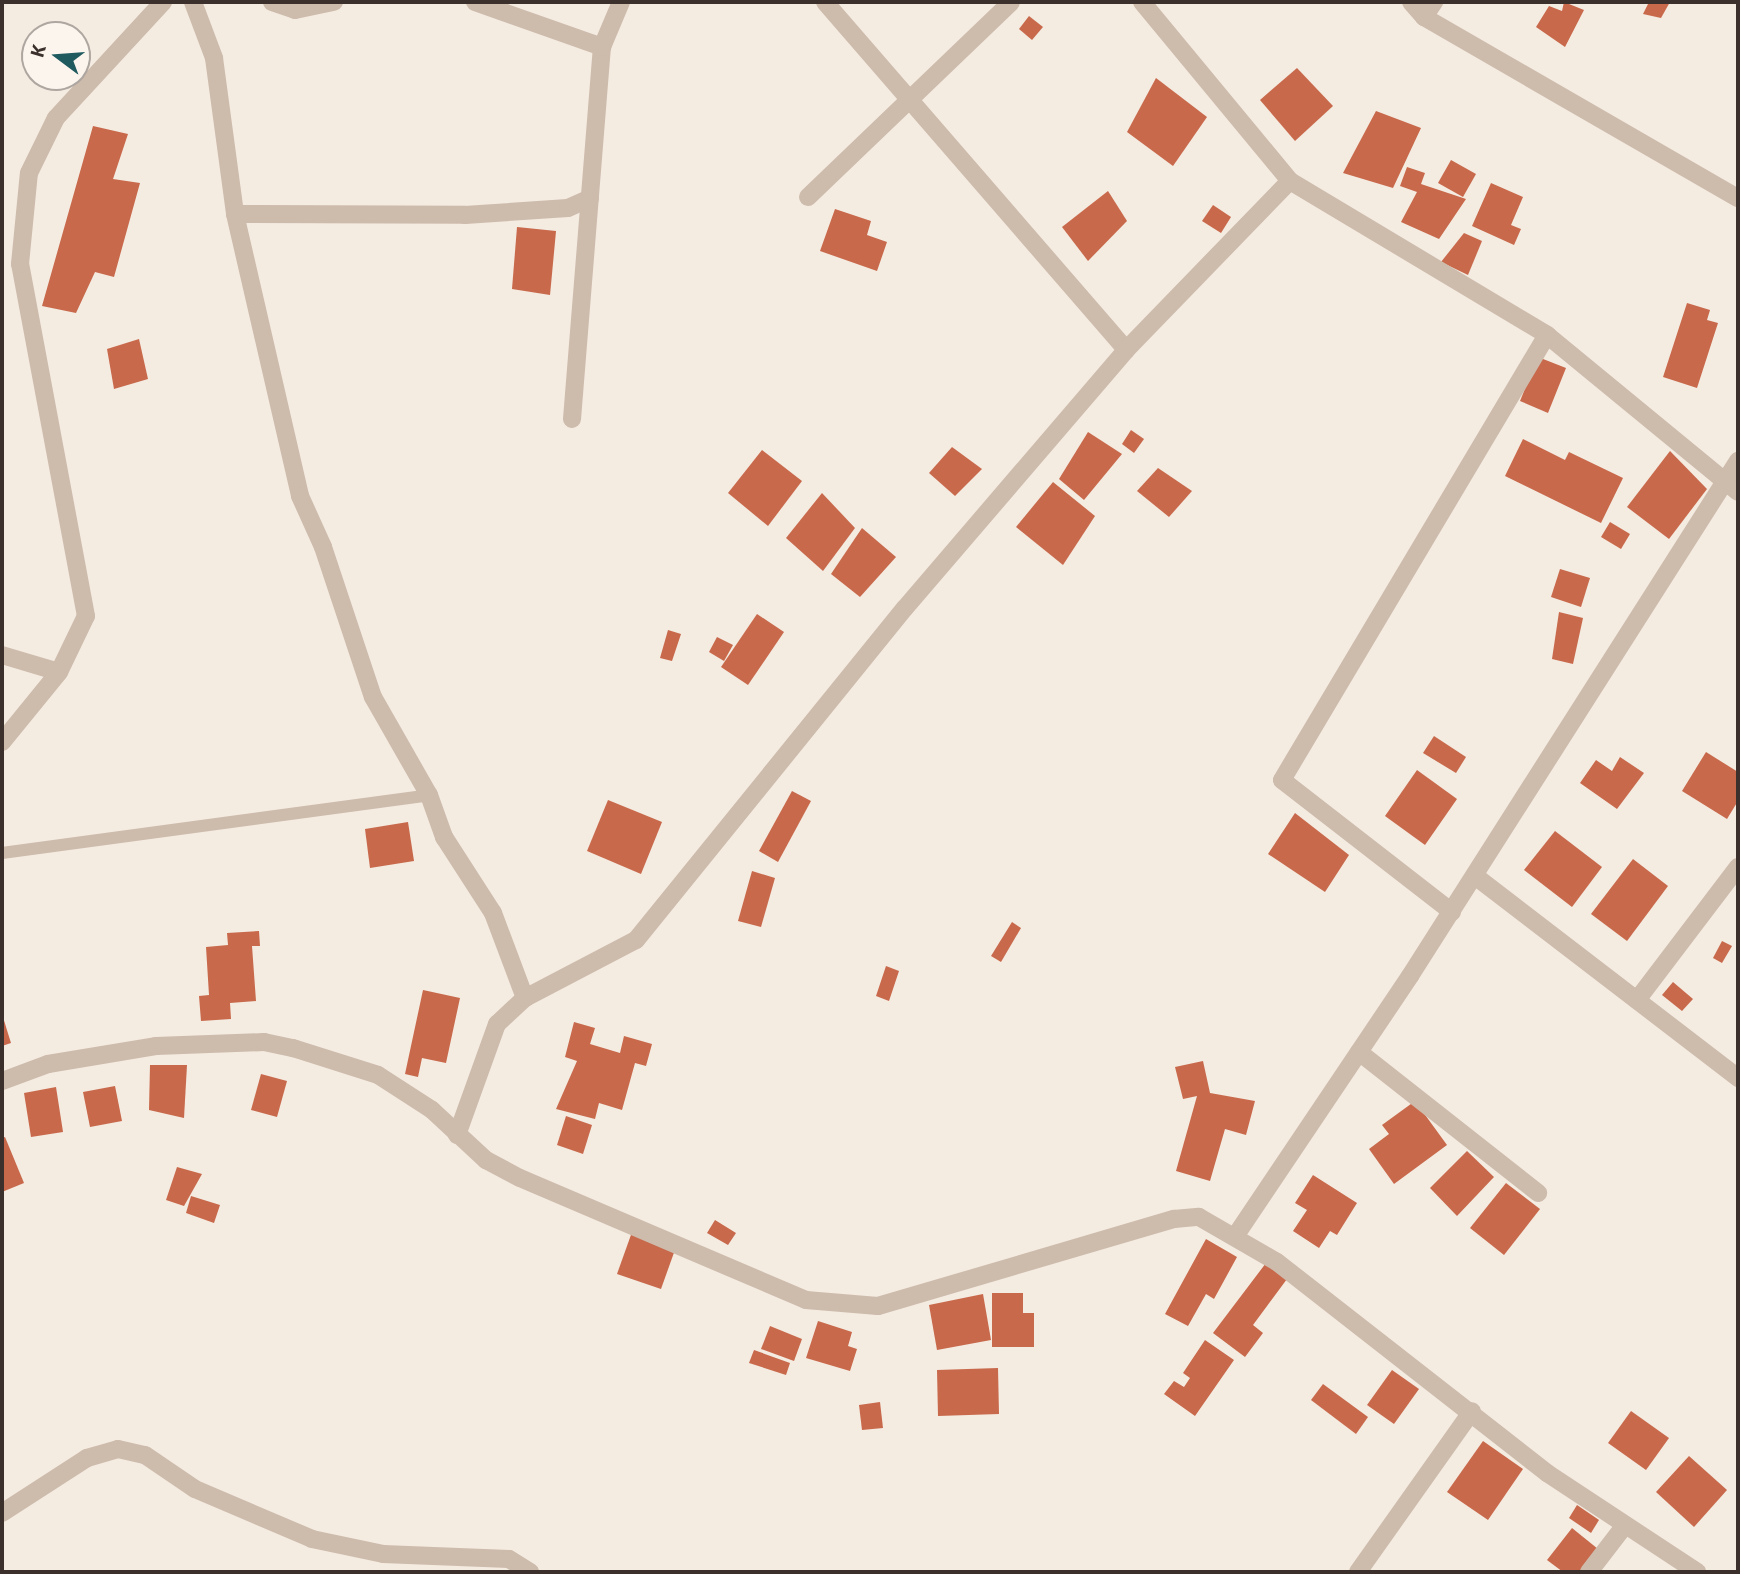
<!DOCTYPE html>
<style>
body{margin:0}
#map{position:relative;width:1740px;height:1574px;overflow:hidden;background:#f4ebe1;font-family:"Exo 2",sans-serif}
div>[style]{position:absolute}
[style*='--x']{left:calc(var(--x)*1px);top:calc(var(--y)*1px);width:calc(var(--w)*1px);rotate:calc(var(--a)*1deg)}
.building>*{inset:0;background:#c8694b}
.service>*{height:12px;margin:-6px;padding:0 6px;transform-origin:6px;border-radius:6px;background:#cdbbac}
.minor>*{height:18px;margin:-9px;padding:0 9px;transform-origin:9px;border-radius:9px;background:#cdbbac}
.tertiary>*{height:18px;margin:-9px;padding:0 9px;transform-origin:9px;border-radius:9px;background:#cdbbac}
span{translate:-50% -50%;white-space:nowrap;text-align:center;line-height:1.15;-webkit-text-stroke:6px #fbf5ee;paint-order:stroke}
.frame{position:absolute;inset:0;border:4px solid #3b302b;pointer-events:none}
.north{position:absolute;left:21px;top:21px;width:70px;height:70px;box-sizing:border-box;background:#fbf5ee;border:2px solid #aea6a0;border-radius:50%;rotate:286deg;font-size:19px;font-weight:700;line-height:28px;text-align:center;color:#3b302b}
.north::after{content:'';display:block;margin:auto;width:24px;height:32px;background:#1f5a5e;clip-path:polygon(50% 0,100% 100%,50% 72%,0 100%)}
</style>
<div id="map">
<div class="building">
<i style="clip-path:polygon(1564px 2px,1584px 10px,1565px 47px,1536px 27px,1549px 6px,1562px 11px)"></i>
<i style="clip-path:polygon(1649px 2px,1670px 2px,1661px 18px,1643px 14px)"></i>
<i style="clip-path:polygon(1029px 16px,1043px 27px,1032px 40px,1019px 29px)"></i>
<i style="clip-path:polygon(1297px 68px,1333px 106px,1295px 141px,1260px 100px)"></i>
<i style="clip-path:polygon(1156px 78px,1207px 117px,1173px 166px,1127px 132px)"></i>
<i style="clip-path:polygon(1376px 111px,1421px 128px,1393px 188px,1343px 173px)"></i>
<i style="clip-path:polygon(93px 126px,128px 134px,113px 179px,140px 183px,114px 277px,95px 272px,76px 313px,42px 306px)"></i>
<i style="clip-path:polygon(1451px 160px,1476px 174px,1463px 197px,1438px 183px)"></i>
<i style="clip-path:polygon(1407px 167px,1425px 173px,1421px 184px,1466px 199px,1439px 239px,1401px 222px,1417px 192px,1400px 186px)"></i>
<i style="clip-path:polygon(1491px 183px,1523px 197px,1511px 225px,1521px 229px,1514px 245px,1472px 226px)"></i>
<i style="clip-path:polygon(1108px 191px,1127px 221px,1088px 261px,1062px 227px)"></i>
<i style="clip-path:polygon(1213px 205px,1231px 217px,1221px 233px,1202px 221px)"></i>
<i style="clip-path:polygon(835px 209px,871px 221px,867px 235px,887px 242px,877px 271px,820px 251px)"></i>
<i style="clip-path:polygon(517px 227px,556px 231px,550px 295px,512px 289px)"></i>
<i style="clip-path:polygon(1464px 233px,1482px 241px,1468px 275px,1441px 262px)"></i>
<i style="clip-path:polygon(1687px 303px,1710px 310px,1707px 320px,1718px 323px,1697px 388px,1663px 377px)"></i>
<i style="clip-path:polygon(139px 339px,148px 379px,114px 389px,107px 349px)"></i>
<i style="clip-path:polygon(1538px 357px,1566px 368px,1548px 413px,1520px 401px)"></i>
<i style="clip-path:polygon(1131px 430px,1144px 439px,1134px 453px,1122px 444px)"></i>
<i style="clip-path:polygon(1088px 432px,1122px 454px,1084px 500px,1059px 479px)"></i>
<i style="clip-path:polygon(1523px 439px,1565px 460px,1569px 452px,1623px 478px,1601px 523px,1505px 476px)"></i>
<i style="clip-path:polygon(952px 447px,982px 469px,955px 496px,929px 473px)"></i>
<i style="clip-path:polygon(762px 450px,802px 481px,768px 526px,728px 493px)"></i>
<i style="clip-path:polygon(1670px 451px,1707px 489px,1669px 539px,1627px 507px)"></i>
<i style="clip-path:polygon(1158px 468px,1192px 491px,1169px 517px,1137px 491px)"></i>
<i style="clip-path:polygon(1053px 482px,1095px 516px,1063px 565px,1016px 527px)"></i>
<i style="clip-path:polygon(822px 493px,855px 528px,823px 571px,786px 538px)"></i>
<i style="clip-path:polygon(1610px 522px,1630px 534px,1621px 549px,1601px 537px)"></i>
<i style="clip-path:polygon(862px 528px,896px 557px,860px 597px,831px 574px)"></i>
<i style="clip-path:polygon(1560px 569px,1590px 578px,1581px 607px,1551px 597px)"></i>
<i style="clip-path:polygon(1559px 612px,1583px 618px,1573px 664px,1552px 659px)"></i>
<i style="clip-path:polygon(757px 614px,784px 632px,748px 685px,721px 667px)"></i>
<i style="clip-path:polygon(668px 630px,681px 634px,672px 661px,660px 658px)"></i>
<i style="clip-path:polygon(717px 637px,733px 645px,724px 661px,709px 652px)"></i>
<i style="clip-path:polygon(1434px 736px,1466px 757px,1456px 773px,1423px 753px)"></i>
<i style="clip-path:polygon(1706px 752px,1738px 772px,1738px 801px,1727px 819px,1682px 791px)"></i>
<i style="clip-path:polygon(1620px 757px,1644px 773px,1617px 809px,1580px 783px,1596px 760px,1612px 771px)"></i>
<i style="clip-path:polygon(1417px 770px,1457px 799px,1425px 845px,1385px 816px)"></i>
<i style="clip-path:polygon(792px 791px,811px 801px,778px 862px,759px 851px)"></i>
<i style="clip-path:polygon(608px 800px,662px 822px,641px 874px,587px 851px)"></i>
<i style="clip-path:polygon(1295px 813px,1349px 855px,1325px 892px,1268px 854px)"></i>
<i style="clip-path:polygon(408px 822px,414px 861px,370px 868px,365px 829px)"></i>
<i style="clip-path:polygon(1555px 831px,1602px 867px,1572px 907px,1524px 870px)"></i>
<i style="clip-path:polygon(1633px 859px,1668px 886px,1627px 941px,1591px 914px)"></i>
<i style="clip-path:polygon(752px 871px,775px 878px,761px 927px,738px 921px)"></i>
<i style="clip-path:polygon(1012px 922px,1021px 928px,1001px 962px,991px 956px)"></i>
<i style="clip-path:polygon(259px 931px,260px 946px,252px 946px,256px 1001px,230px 1003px,231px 1019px,201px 1021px,199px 996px,209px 995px,206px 947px,228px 945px,227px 933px)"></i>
<i style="clip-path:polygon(1722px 941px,1732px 946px,1722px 963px,1713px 958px)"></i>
<i style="clip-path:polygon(886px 966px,899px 971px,889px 1001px,876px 996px)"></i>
<i style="clip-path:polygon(1673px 982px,1693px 999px,1682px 1011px,1662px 995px)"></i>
<i style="clip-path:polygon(423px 990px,460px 998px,446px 1063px,422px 1058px,418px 1077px,405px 1074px)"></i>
<i style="clip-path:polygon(2px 1014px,11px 1043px,2px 1046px)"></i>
<i style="clip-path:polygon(574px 1022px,595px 1028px,590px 1044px,620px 1053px,624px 1036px,652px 1044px,646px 1066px,635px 1063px,622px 1110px,599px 1103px,595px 1119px,556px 1109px,577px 1061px,565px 1057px)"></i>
<i style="clip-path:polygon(1203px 1061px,1210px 1093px,1255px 1101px,1246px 1135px,1225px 1129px,1210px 1181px,1176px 1171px,1197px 1096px,1183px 1099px,1175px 1067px)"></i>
<i style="clip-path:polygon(150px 1065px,187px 1065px,184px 1118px,149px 1110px)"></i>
<i style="clip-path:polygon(261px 1074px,287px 1081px,277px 1117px,251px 1110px)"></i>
<i style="clip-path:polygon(115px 1086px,122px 1121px,90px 1127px,83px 1092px)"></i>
<i style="clip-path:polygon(56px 1087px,63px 1132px,31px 1137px,24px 1093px)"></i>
<i style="clip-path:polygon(1415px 1101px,1447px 1145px,1394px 1184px,1369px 1149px,1389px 1134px,1382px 1125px)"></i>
<i style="clip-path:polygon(566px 1116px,592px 1125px,583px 1154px,557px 1145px)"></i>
<i style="clip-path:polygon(5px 1137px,24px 1183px,2px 1192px,2px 1138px)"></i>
<i style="clip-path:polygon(1467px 1151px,1494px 1177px,1457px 1216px,1430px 1188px)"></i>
<i style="clip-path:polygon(177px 1167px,202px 1174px,184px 1206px,166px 1200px)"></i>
<i style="clip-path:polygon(1313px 1175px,1357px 1203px,1337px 1235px,1330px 1231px,1319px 1248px,1293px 1231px,1307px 1210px,1295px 1203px)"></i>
<i style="clip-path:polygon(1506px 1183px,1540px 1209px,1504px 1255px,1470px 1228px)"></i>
<i style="clip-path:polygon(191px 1196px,220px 1205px,214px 1223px,186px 1213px)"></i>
<i style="clip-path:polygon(715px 1220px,736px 1233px,728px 1245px,707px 1233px)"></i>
<i style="clip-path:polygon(632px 1232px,676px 1247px,661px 1289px,617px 1274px)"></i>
<i style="clip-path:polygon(1206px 1239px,1237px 1257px,1214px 1299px,1206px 1294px,1188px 1326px,1165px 1314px)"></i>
<i style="clip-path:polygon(1266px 1263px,1287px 1279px,1253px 1325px,1263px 1333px,1245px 1357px,1213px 1333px)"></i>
<i style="clip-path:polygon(992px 1293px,1023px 1293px,1023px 1313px,1034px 1313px,1034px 1347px,992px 1347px)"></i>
<i style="clip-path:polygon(983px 1294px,991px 1340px,937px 1350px,929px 1305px)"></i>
<i style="clip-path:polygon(818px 1321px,852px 1332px,848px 1346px,857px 1349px,850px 1371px,806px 1358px)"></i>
<i style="clip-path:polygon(770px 1326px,802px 1339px,794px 1361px,761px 1349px)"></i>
<i style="clip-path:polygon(1205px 1340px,1234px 1360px,1195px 1416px,1164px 1394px,1174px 1381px,1184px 1387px,1190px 1378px,1183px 1373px)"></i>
<i style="clip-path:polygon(754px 1350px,790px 1363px,786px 1375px,749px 1363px)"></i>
<i style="clip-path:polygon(998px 1368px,999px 1414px,938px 1416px,937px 1370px)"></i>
<i style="clip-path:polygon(1392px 1370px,1419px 1389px,1394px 1424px,1367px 1405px)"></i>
<i style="clip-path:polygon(1323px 1384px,1368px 1417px,1356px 1434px,1311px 1400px)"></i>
<i style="clip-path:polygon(880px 1402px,883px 1428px,862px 1430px,859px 1405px)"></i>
<i style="clip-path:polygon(1631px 1411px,1669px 1438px,1646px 1470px,1608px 1443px)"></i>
<i style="clip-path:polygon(1483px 1441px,1523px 1469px,1488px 1520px,1447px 1492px)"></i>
<i style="clip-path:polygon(1689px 1456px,1727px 1490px,1694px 1527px,1656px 1492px)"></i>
<i style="clip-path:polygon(1577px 1505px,1599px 1520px,1591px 1533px,1569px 1518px)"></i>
<i style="clip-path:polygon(1572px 1528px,1598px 1549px,1580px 1572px,1563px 1572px,1547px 1560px)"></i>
</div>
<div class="service">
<i style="--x:2;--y:853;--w:431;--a:-7.7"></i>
</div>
<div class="minor">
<i style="--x:193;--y:2;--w:60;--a:69.4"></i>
<i style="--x:214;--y:58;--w:157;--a:82.3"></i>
<i style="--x:235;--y:214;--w:289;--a:77"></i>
<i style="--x:300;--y:496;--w:56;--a:65.7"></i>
<i style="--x:323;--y:547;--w:158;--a:71.6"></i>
<i style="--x:373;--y:697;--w:113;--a:60.3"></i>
<i style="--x:429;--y:795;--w:45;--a:70.3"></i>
<i style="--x:444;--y:837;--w:90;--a:57.2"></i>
<i style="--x:493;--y:913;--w:91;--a:69.4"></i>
<i style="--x:272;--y:2;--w:24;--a:19"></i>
<i style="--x:295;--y:10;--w:40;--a:-12"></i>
<i style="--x:475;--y:2;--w:135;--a:19.5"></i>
<i style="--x:825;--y:2;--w:460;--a:49.1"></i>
<i style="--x:1142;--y:2;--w:232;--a:50.4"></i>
<i style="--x:1290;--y:181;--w:300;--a:30.9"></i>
<i style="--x:1547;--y:335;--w:247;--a:39.4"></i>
<i style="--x:1411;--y:2;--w:20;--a:49"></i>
<i style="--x:1424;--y:17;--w:362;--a:30"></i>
<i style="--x:1424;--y:17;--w:18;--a:-56"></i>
<i style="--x:808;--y:197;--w:281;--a:-43.8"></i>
<i style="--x:235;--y:214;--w:230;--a:0.2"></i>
<i style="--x:465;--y:215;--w:103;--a:-3.9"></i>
<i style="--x:568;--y:208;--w:24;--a:-24"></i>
<i style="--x:572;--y:419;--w:373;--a:-85.4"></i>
<i style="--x:602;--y:47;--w:49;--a:-67.1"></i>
<i style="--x:2;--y:655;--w:59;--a:16.6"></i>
<i style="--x:2;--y:742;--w:90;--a:-50.8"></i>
<i style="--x:59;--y:672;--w:62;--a:-64.3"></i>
<i style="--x:86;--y:616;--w:358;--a:-100.6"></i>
<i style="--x:20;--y:264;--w:91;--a:-84.4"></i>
<i style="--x:29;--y:173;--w:61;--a:-63.9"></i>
<i style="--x:56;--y:118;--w:158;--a:-47.3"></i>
<i style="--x:1475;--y:876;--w:332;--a:37.5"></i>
<i style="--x:1452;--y:912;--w:215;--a:-142.2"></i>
<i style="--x:1282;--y:780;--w:518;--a:-59.23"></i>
<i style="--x:1637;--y:1000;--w:167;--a:-52.8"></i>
<i style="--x:1359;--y:1052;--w:228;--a:38.2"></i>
<i style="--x:457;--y:1135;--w:118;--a:-70.2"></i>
<i style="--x:497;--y:1024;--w:38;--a:-43"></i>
<i style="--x:525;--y:998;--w:125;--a:-27.6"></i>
<i style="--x:636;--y:940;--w:427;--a:-51"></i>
<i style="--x:905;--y:608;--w:340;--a:-49.4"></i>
<i style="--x:1126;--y:350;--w:235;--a:-45.9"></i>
<i style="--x:1236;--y:1235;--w:312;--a:-56.1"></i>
<i style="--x:1410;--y:976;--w:611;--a:-57.51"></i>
<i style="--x:2;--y:1513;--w:101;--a:-32.9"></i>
<i style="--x:87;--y:1458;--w:32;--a:-16"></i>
<i style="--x:118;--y:1449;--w:28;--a:13"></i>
<i style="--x:145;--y:1455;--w:60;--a:34.2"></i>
<i style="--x:195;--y:1489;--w:127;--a:23.1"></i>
<i style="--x:312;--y:1539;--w:73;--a:11.9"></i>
<i style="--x:383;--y:1554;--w:126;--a:2.3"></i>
<i style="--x:509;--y:1559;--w:25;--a:32"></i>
<i style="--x:1358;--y:1572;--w:197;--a:-54.7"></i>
<i style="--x:1589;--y:1572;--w:59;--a:-52.5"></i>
</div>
<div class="tertiary">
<i style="--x:2;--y:1081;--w:49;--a:-20.3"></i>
<i style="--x:48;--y:1064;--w:109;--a:-9.5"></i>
<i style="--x:156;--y:1046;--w:108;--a:-2.1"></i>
<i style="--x:264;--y:1042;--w:30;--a:12"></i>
<i style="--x:293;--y:1048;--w:89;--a:17.6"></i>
<i style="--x:378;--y:1075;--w:64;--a:32.9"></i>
<i style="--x:432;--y:1110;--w:74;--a:42.8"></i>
<i style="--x:486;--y:1160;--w:38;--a:28"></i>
<i style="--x:520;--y:1178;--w:311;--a:23.1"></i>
<i style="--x:806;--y:1300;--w:72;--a:4.8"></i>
<i style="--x:878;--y:1306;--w:309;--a:-16.4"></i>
<i style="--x:1174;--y:1219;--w:25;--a:-5"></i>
<i style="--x:1199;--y:1217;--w:90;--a:30"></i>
<i style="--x:1277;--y:1262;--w:343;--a:38"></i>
<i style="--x:1547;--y:1473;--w:180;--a:33.4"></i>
</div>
<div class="frame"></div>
<div class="north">K</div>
</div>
